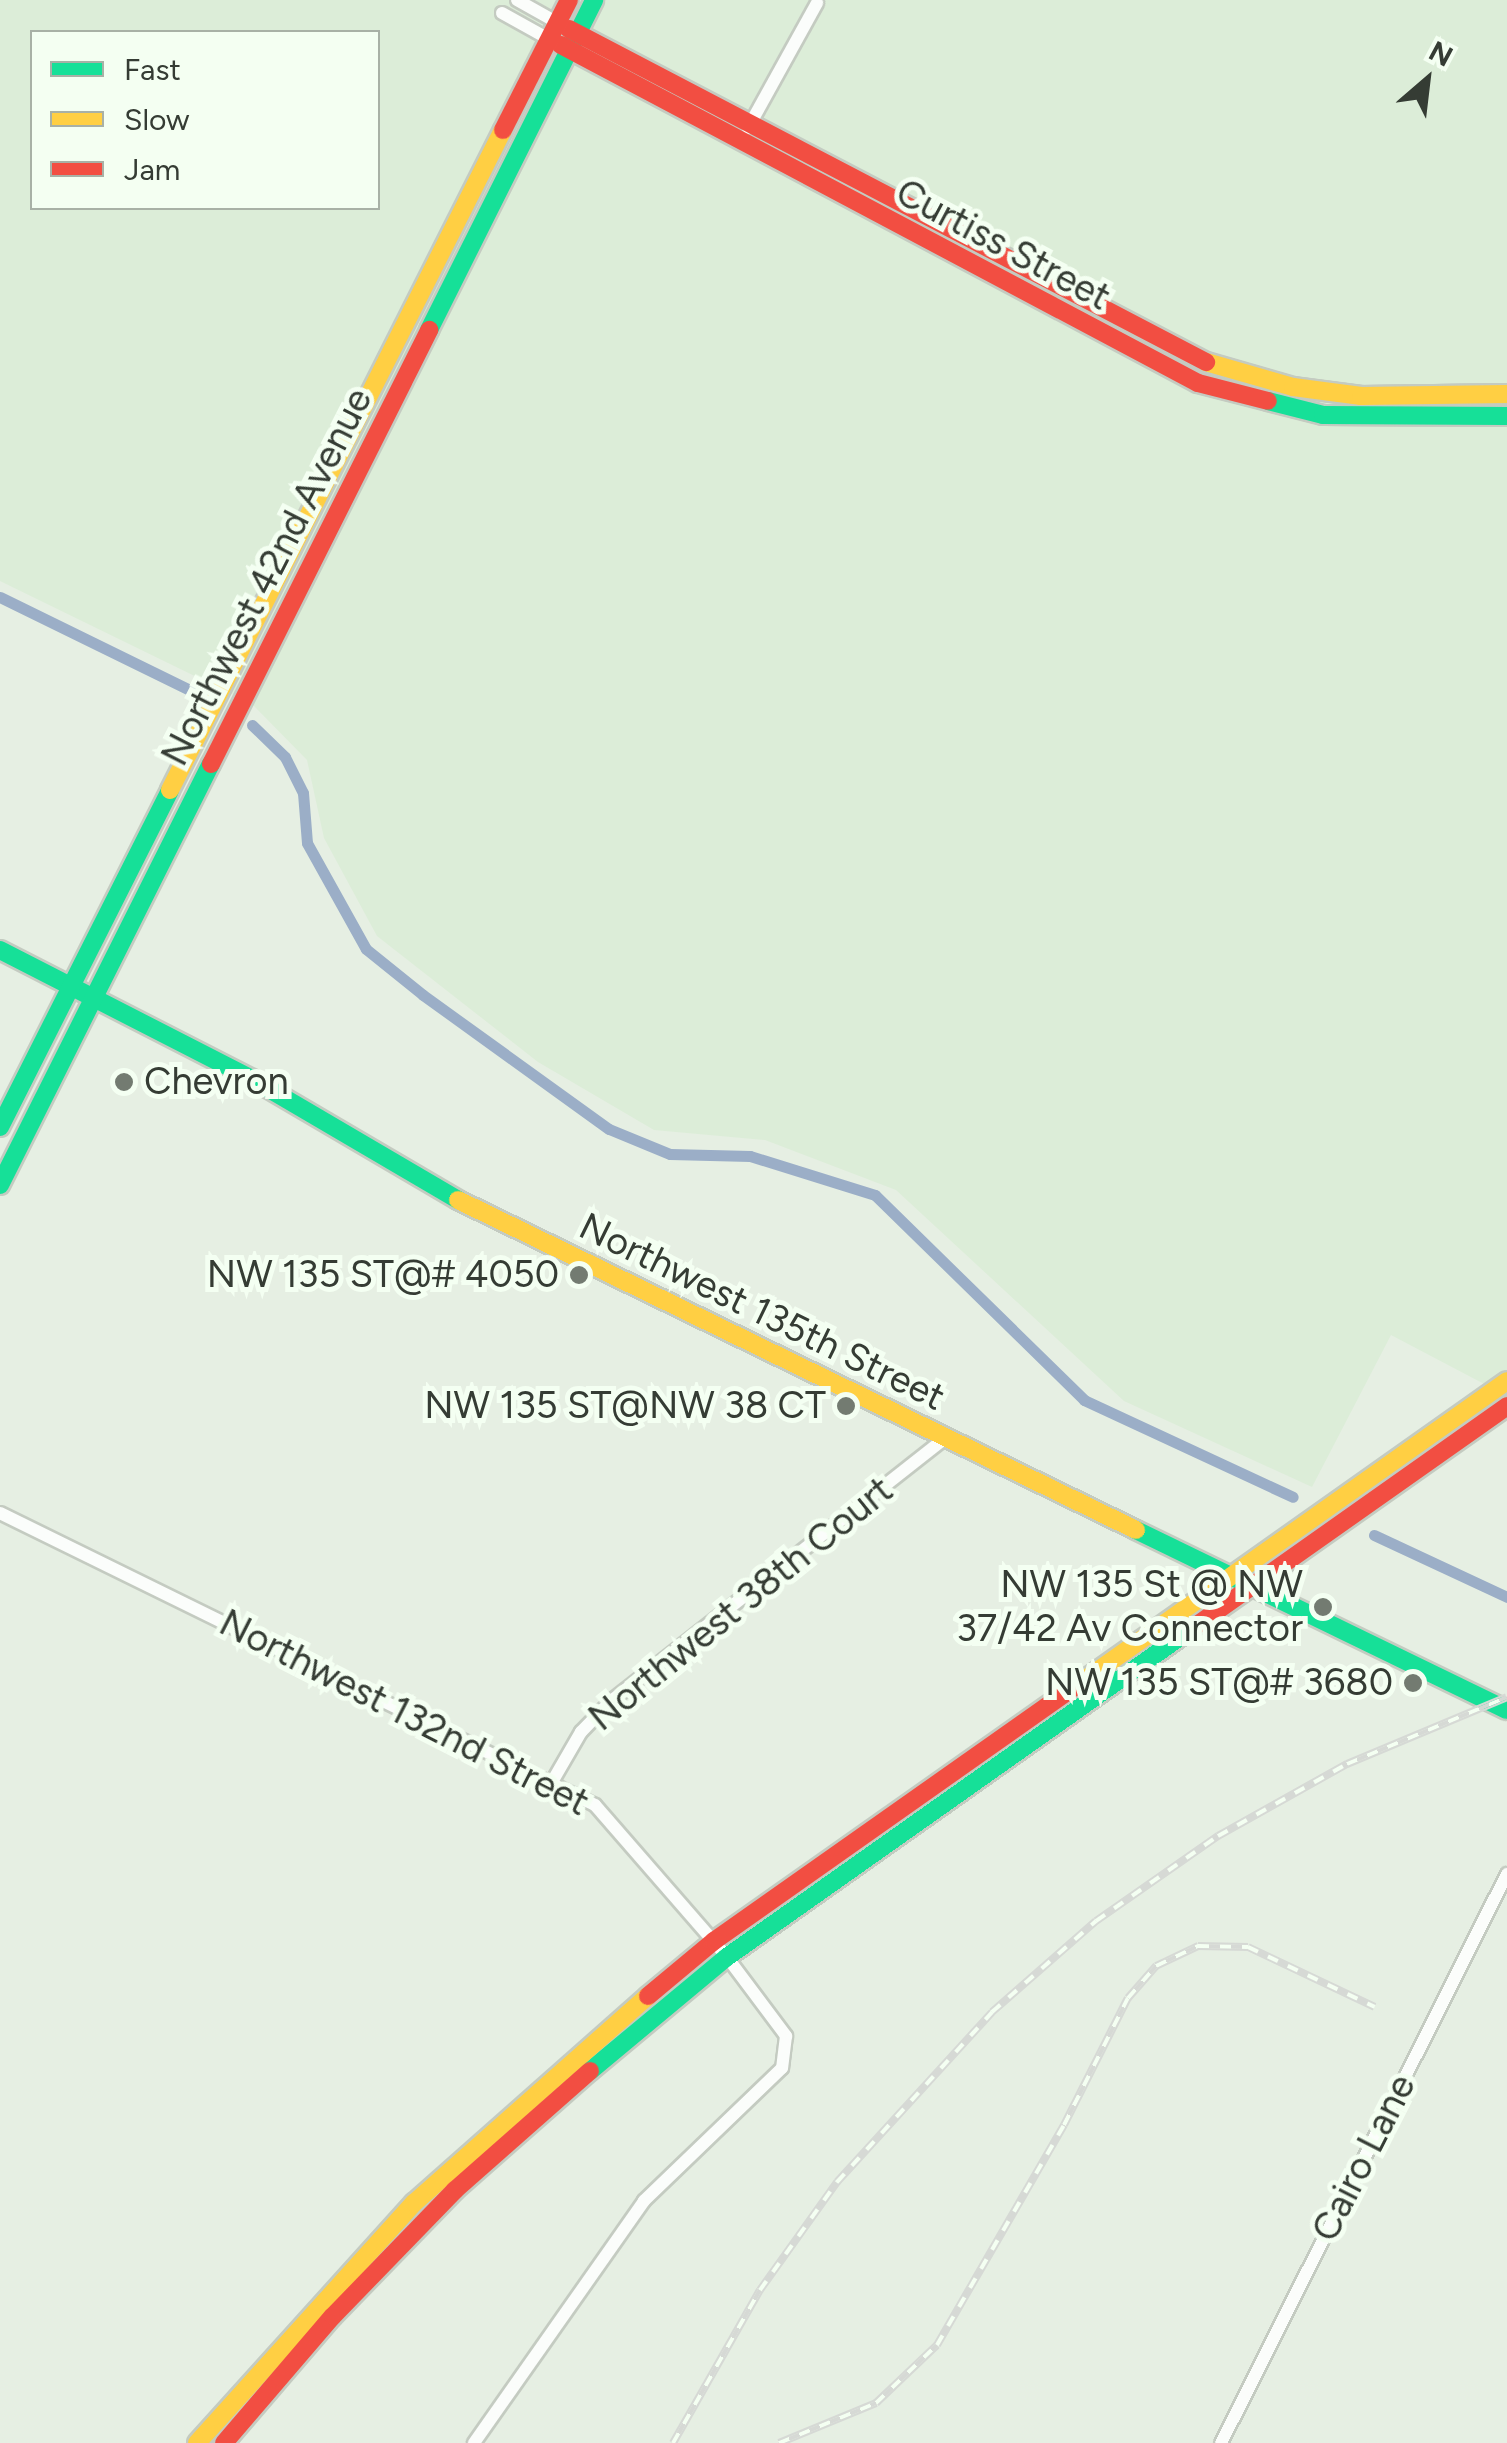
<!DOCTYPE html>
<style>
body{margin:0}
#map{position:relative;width:1507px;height:2443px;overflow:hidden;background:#e6efe3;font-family:Figtree,sans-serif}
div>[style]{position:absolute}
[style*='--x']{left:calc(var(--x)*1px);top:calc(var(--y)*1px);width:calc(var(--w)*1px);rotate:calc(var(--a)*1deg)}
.built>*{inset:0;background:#dcedd8}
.canal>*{height:11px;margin:-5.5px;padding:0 5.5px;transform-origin:5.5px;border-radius:5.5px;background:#9baec7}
.roads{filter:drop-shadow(2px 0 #c4cbc1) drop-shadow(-2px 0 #c4cbc1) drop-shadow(0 2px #c4cbc1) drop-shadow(0 -2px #c4cbc1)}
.street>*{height:12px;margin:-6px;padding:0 6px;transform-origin:6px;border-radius:6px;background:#fbfdfb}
.fast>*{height:18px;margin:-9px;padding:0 9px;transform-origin:9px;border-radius:9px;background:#16e098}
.slow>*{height:18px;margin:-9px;padding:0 9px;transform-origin:9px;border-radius:9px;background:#ffcf43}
.jam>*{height:18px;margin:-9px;padding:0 9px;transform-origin:9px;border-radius:9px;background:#f24e42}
.rail>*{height:8px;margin-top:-4px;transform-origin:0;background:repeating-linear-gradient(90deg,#f4fff2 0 11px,#d6d9d5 0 22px);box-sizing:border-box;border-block:2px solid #d6d9d5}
.dots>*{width:28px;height:28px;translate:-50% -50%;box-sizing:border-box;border:5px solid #f4fff2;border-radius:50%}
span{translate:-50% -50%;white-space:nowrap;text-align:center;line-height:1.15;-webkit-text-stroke:10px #f4fff2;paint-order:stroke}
.street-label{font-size:38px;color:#353c34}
.poi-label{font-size:38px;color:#353c34}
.left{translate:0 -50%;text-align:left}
.right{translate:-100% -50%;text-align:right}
.legend{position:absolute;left:30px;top:30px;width:350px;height:180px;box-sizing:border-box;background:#f4fff2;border:2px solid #a8b1a6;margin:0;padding:12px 18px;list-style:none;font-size:30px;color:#353c34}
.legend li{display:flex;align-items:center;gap:20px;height:50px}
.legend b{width:50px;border:2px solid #a8b1a6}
.north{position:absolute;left:1377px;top:30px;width:100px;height:100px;-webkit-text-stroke:8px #f4fff2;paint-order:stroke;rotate:28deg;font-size:28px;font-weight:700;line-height:40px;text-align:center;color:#353c34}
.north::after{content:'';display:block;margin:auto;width:35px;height:45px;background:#353c34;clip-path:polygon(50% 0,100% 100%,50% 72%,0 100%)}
</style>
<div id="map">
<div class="built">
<i style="clip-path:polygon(evenodd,0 0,1507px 0,1507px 1396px,1391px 1335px,1312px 1487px,1124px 1401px,896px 1190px,765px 1140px,654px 1130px,538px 1062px,377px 936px,324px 838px,307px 760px,252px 704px,0 581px,0 0,32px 32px,378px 32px,378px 208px,32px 208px,32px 32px)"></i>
</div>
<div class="canal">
<i style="--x:0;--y:597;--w:225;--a:26.1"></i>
<i style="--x:252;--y:725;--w:46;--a:44.1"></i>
<i style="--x:285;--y:757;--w:40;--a:63.4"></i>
<i style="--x:303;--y:793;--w:50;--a:85.4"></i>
<i style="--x:307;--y:843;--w:121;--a:60.9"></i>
<i style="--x:366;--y:949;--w:73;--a:38.9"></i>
<i style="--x:423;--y:995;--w:229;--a:35.8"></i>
<i style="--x:609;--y:1129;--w:66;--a:22.3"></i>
<i style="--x:670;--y:1154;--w:80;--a:1.4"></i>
<i style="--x:750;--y:1156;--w:131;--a:17.3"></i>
<i style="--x:875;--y:1195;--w:293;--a:44.4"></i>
<i style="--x:1084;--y:1400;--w:230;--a:24.9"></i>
<i style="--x:1374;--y:1535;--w:147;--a:25"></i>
</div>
<div class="roads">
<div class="street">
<i style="--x:517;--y:0;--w:47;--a:29.3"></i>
<i style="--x:502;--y:13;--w:54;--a:29"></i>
<i style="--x:748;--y:128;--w:143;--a:-61.1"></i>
<i style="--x:0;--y:1513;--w:663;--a:26.14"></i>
<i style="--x:595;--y:1805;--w:201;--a:49"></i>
<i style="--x:727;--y:1957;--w:99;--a:53.2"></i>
<i style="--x:786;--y:2036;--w:32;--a:97"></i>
<i style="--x:782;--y:2068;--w:192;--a:136.1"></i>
<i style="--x:644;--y:2201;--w:296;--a:125.1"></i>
<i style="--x:552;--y:1782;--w:58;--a:-59.9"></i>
<i style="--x:581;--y:1732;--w:43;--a:-45.9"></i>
<i style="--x:611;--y:1701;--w:425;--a:-38.2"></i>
<i style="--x:1221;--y:2443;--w:637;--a:-63.31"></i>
</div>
<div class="fast">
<i style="--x:429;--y:330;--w:369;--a:-63.4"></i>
<i style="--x:1268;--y:401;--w:57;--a:14.3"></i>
<i style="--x:1323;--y:415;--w:184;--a:0.3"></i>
<i style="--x:0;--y:950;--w:283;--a:27.1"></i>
<i style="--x:252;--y:1079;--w:239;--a:30.4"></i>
<i style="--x:0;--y:1127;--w:377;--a:-63.2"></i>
<i style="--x:0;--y:1185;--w:471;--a:-63.4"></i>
<i style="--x:1136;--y:1530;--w:412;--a:25.9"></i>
<i style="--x:590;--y:2071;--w:178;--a:-39.8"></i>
<i style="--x:727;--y:1957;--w:575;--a:-35.24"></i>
</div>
<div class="slow">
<i style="--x:1206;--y:362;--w:91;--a:16"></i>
<i style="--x:1293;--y:387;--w:69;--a:7.5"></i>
<i style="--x:1361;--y:396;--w:146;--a:-0.8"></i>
<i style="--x:170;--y:790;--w:739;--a:-63.23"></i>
<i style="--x:458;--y:1200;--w:754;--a:25.95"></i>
<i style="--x:1083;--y:1681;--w:519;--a:-35.28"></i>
<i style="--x:197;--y:2443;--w:324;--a:-47.9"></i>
<i style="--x:414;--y:2203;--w:312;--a:-41.5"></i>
</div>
<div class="jam">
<i style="--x:569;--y:29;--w:719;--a:27.6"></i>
<i style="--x:561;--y:45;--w:721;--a:27.95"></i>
<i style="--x:1198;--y:383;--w:72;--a:14.4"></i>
<i style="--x:503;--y:130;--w:146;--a:-63.1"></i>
<i style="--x:211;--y:764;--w:486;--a:-63.3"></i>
<i style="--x:1197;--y:1625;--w:380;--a:-35.2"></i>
<i style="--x:648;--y:1996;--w:86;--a:-39.8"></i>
<i style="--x:714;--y:1941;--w:451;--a:-35.2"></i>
<i style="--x:224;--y:2443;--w:167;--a:-49.4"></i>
<i style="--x:333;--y:2316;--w:175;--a:-45.9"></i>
<i style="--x:455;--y:2190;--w:180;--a:-41.4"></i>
</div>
</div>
<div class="rail">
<i style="--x:673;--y:2443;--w:176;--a:-60.4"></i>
<i style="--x:760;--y:2290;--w:133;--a:-54.5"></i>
<i style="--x:837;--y:2182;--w:230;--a:-47.6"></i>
<i style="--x:992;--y:2012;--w:138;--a:-41.2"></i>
<i style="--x:1096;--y:1921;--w:149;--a:-34.9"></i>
<i style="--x:1218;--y:1836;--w:148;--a:-29.2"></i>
<i style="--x:1347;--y:1764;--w:173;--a:-22.7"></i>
<i style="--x:779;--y:2443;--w:105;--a:-22.4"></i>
<i style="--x:876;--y:2403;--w:84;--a:-43.6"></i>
<i style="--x:937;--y:2345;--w:254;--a:-60"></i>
<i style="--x:1064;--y:2125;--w:142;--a:-63.3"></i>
<i style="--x:1128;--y:1998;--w:43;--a:-48.8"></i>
<i style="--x:1156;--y:1966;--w:47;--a:-25.5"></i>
<i style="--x:1198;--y:1946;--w:50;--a:1.1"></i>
<i style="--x:1248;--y:1947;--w:140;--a:25.3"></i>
</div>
<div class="dots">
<i style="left:124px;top:1082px;background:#737b71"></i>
<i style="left:579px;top:1275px;background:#737b71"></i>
<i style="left:846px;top:1406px;background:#737b71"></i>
<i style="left:1323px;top:1607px;background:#737b71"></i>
<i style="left:1413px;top:1683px;background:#737b71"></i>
</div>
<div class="street-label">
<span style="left:1003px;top:245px;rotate:28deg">Curtiss Street</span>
<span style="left:267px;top:577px;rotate:-63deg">Northwest 42nd Avenue</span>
<span style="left:762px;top:1312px;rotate:26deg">Northwest 135th Street</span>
<span style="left:741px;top:1604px;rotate:-39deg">Northwest 38th Court</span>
<span style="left:404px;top:1713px;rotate:27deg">Northwest 132nd Street</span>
<span style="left:1364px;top:2158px;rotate:-63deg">Cairo Lane</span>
</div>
<div class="poi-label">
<span class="left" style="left:144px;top:1082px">Chevron</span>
<span class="right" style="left:559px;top:1275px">NW 135 ST@# 4050</span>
<span class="right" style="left:826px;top:1406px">NW 135 ST@NW 38 CT</span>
<span class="right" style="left:1303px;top:1607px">NW 135 St @ NW<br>37/42 Av Connector</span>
<span class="right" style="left:1393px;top:1683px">NW 135 ST@# 3680</span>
</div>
<ul class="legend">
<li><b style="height:12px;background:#16e098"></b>Fast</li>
<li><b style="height:12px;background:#ffcf43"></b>Slow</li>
<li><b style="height:12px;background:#f24e42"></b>Jam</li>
</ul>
<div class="north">N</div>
</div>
